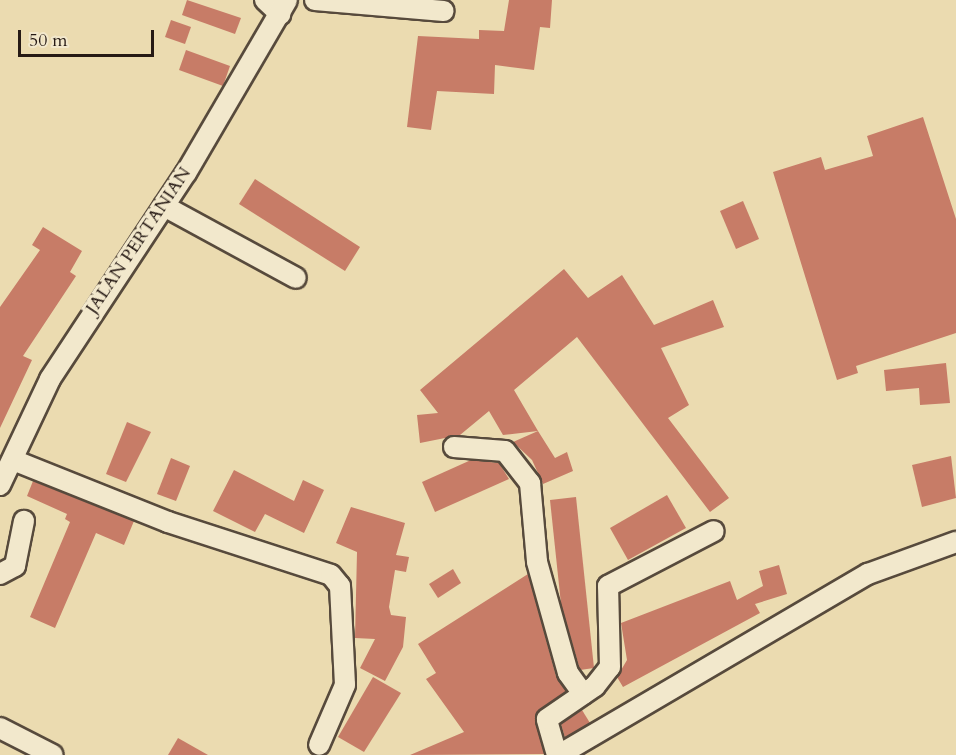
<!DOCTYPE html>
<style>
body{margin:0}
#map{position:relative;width:956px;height:755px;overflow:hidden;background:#ebdbb0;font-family:Cardo,serif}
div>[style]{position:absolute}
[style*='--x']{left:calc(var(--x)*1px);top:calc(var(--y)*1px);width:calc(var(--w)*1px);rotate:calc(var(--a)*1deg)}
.building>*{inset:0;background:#c77c67}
.roads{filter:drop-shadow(2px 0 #574a3c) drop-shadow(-2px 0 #574a3c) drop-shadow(0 2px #574a3c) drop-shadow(0 -2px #574a3c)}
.minor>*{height:20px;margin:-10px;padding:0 10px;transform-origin:10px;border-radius:10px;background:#f2e8cc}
span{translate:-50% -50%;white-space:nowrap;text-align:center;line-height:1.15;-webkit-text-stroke:6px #f2e8cc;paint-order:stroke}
.street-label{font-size:18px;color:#261a15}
.scale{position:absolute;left:18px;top:30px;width:136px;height:27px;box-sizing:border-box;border:3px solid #261a15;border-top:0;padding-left:8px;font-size:18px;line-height:21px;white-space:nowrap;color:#261a15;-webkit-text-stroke:4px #f2e8cc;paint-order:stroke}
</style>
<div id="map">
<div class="building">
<i style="clip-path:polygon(187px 0,241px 18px,235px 34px,182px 15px)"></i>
<i style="clip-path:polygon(509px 0,552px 0,550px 28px,540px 27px,534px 70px,495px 65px,494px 94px,437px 91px,431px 130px,407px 127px,418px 36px,479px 39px,479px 30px,504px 31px)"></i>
<i style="clip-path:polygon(171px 20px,191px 27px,185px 44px,165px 37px)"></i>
<i style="clip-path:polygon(186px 50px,230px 66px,223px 86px,179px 70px)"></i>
<i style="clip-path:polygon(923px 117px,956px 219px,956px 333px,856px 366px,858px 373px,837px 380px,773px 172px,821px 157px,825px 170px,873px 156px,867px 136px)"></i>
<i style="clip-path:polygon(255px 179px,360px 247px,345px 271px,239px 204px)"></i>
<i style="clip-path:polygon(743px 201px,759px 239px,736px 249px,720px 211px)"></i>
<i style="clip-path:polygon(43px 227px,82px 251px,70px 272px,76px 276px,23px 356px,32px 360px,0 428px,0 307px,40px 250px,32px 245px)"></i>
<i style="clip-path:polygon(564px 269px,588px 298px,622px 275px,654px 325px,713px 300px,724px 327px,661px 348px,689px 405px,668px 418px,729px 498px,710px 512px,577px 337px,514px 390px,538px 431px,503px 435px,489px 411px,460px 435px,420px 443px,417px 415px,438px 413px,420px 390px)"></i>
<i style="clip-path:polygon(946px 363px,950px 403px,920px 405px,919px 388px,886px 391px,884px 370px)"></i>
<i style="clip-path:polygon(127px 422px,151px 432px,126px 482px,106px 474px)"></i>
<i style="clip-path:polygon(538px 431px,555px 458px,567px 452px,573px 471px,543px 484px,532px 460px,513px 442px)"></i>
<i style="clip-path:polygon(951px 456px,956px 498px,922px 507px,912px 465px)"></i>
<i style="clip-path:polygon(171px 458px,190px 466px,176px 501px,157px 494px)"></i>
<i style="clip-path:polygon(471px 460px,499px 463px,509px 479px,435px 512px,422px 482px)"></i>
<i style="clip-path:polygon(234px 470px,294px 501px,303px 480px,324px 490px,304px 533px,265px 514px,255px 532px,213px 511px)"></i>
<i style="clip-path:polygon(33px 481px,134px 521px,124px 545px,96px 533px,55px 628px,30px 617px,70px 522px,65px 519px,67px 514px,27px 496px)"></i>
<i style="clip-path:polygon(667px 495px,686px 528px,628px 560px,610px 528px)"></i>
<i style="clip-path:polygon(576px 497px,594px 668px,580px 670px,561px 604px,550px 500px)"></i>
<i style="clip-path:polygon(351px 507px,405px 523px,396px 555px,409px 557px,406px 572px,395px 570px,389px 607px,391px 615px,406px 617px,403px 647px,385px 681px,360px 668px,375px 639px,355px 638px,357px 552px,336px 543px)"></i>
<i style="clip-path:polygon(779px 565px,787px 594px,755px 604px,760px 613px,623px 687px,617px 677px,627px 660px,621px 623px,730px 581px,737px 600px,763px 586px,759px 571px)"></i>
<i style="clip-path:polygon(453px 569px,461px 583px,438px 598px,429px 584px)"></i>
<i style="clip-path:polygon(528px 574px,556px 676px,566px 691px,536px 716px,544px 754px,410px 755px,464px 732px,426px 679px,436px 673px,418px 644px)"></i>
<i style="clip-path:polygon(373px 677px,401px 693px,364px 752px,338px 737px)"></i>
<i style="clip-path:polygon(582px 710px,590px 723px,565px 738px,561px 724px)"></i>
<i style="clip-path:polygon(178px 738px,208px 755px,168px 755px)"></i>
</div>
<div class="roads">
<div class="minor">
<i style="--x:265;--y:0;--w:21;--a:43"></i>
<i style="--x:315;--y:0;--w:129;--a:4.9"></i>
<i style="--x:164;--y:206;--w:150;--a:28.6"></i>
<i style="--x:454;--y:447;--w:51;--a:4.5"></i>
<i style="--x:505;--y:451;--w:41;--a:52"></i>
<i style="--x:530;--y:483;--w:79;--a:84.9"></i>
<i style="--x:537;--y:562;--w:115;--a:74.4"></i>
<i style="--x:568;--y:673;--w:26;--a:54"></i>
<i style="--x:13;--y:460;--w:167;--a:21.8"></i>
<i style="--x:168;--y:522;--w:171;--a:18"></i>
<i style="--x:331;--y:575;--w:14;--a:51"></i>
<i style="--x:340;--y:586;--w:99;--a:87.1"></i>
<i style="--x:345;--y:685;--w:65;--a:113.4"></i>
<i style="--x:0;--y:485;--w:117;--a:-64.7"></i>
<i style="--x:50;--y:379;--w:247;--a:-56.6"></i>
<i style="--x:186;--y:173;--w:200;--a:-59.7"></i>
<i style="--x:0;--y:574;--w:17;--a:-28"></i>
<i style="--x:15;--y:566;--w:46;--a:-78.7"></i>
<i style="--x:0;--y:728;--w:59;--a:27"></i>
<i style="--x:557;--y:755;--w:37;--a:-106"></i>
<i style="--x:547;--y:719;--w:58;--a:-34.5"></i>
<i style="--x:595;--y:686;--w:24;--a:-52"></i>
<i style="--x:610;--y:667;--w:81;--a:-91.4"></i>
<i style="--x:608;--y:586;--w:119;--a:-27.4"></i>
<i style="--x:559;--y:755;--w:358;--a:-30.4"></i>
<i style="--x:868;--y:574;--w:94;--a:-20"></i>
</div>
</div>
<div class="street-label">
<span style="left:139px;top:241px;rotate:-56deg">JALAN PERTANIAN</span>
</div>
<div class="scale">50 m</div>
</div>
